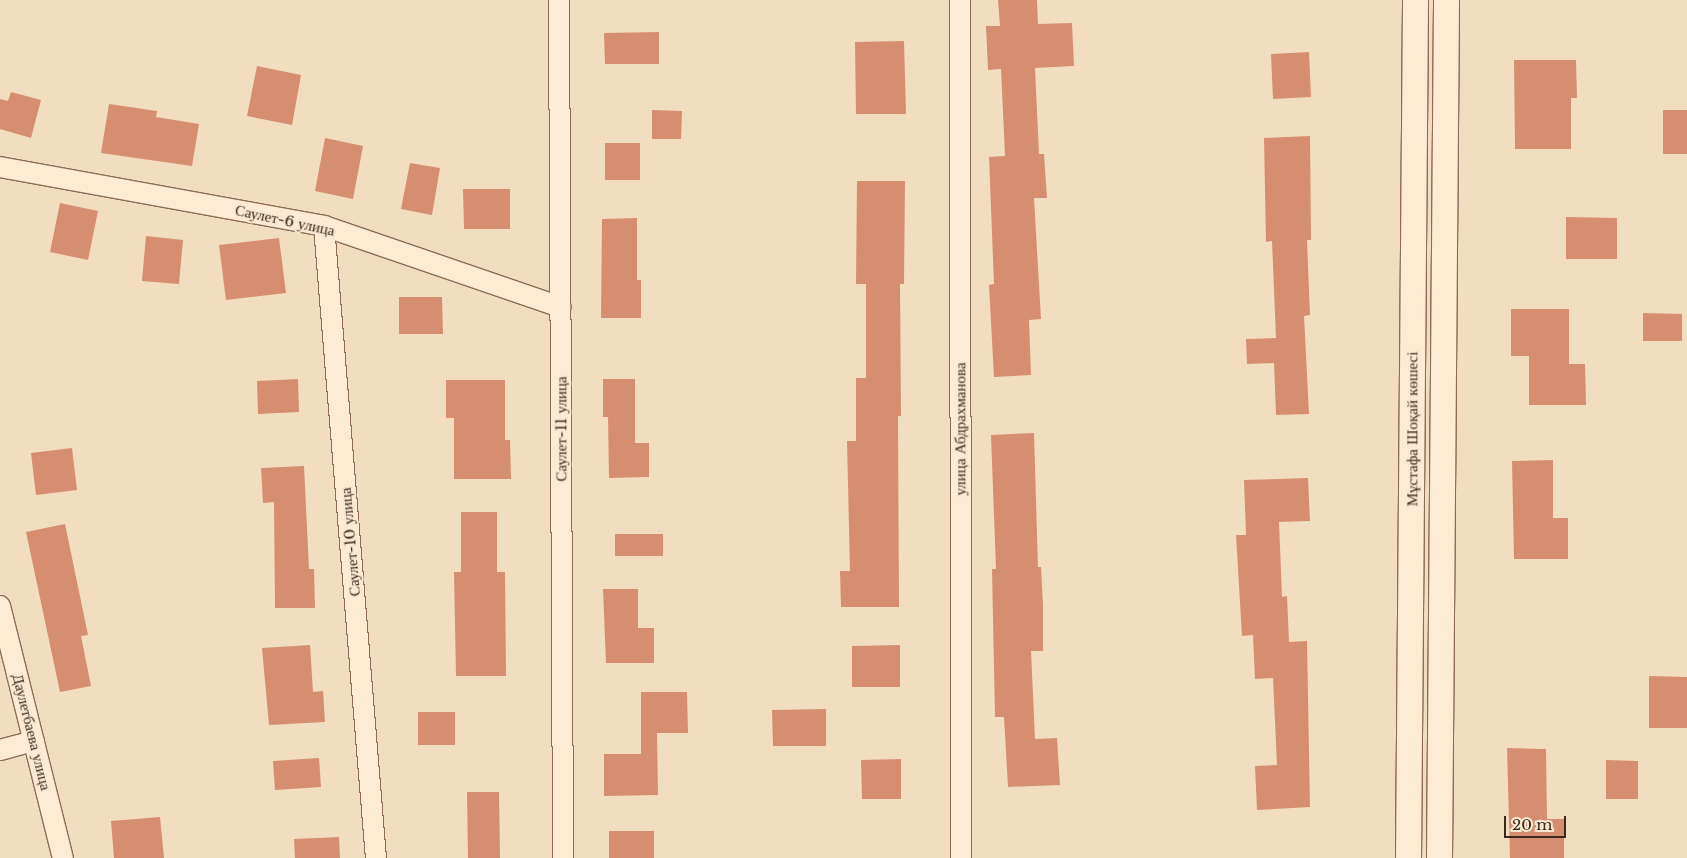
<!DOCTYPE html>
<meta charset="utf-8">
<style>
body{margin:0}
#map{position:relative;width:1687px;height:858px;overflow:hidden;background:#f3ddbf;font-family:"Libre Baskerville",serif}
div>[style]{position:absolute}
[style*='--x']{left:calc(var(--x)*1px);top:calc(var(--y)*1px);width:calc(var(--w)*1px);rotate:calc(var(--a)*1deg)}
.building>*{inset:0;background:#d68e71}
.roads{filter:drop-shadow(1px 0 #8e6c55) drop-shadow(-1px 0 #8e6c55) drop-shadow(0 1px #8e6c55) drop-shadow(0 -1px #8e6c55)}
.minor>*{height:20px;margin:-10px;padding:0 10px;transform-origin:10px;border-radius:10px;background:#fdebd4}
.tertiary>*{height:25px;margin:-12.5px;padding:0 12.5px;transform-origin:12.5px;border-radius:12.5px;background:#fdebd4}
span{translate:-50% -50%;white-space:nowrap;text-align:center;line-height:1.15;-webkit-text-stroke:4px #f9e8d0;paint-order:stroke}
.street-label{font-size:15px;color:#3c271b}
.scale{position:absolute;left:1504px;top:816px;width:62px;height:22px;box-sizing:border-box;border:2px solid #3c271b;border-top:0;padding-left:6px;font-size:15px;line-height:18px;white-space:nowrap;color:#3c271b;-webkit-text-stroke:4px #f9e8d0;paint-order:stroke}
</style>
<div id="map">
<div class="building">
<i style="clip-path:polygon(998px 0,1037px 0,1038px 24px,1072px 23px,1074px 66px,1035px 68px,1039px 154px,1044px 154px,1047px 198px,1034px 198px,1041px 319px,1029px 320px,1031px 375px,994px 377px,989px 285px,994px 284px,989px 157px,1005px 156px,1001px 69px,988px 70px,986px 26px,1000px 26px)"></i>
<i style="clip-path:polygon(659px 32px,659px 64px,605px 64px,604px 33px)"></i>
<i style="clip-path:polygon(904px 41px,906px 114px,856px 114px,855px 42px)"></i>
<i style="clip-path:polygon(1309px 52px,1311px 97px,1273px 99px,1271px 54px)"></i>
<i style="clip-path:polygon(1514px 60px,1576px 60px,1577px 98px,1571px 98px,1571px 149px,1515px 149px)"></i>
<i style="clip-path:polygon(257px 66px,301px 75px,292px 125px,247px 116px)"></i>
<i style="clip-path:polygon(11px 92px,41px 100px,31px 138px,0 129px,0 99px,8px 101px)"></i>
<i style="clip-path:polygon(109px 104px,157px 111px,156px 117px,199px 124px,192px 166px,101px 153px)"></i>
<i style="clip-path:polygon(652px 110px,682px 111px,681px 139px,652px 139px)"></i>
<i style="clip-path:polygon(1663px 110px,1687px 110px,1687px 154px,1663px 154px)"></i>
<i style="clip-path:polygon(1310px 136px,1311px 240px,1307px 240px,1310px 315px,1304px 316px,1309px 414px,1276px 415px,1274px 363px,1247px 364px,1246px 339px,1276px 338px,1272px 241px,1266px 242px,1264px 138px)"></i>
<i style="clip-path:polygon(325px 138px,363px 146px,353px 199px,315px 191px)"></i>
<i style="clip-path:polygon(605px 143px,640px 143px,640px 180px,605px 180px)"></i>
<i style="clip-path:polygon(410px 163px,440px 168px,432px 215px,401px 209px)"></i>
<i style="clip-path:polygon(857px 181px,905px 181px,904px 284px,900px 284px,901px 416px,898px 416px,899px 607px,841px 607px,840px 571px,850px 571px,847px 441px,856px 441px,856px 378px,866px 378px,866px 284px,856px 284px)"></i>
<i style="clip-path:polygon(463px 189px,510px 189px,510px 229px,464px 229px)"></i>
<i style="clip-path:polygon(60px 203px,98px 211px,88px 260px,50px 252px)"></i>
<i style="clip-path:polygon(1566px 217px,1617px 218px,1617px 259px,1566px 259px)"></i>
<i style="clip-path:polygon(637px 218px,637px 280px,641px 280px,641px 318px,601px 318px,602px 219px)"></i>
<i style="clip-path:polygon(146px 236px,183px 240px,179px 284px,142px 281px)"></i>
<i style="clip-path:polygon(279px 238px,286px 293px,226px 300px,219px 245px)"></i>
<i style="clip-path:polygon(399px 297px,442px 297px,443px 334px,399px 334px)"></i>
<i style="clip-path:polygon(1511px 309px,1569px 309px,1569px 364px,1585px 364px,1586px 405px,1529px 405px,1529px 356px,1511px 356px)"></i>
<i style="clip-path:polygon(1643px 313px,1682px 314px,1682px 341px,1643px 341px)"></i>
<i style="clip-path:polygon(298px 379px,299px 412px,258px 414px,257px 381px)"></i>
<i style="clip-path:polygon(603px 379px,635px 379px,635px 443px,649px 443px,649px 477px,609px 478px,608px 417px,603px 417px)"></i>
<i style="clip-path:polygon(446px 380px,505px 380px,505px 440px,510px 440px,511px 479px,454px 479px,454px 418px,446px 418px)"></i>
<i style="clip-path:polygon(1034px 433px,1038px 567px,1041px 567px,1043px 605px,1043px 651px,1031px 651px,1035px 739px,1057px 738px,1060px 785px,1008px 787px,1004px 717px,995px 717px,992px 569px,996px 569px,991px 435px)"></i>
<i style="clip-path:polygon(72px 448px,77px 490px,36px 495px,31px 453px)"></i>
<i style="clip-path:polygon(1553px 460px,1553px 518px,1568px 518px,1568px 559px,1514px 559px,1512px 461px)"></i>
<i style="clip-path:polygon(304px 466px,309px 569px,314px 569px,315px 608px,275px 608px,274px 502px,263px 503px,261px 468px)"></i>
<i style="clip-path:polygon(1308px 478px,1310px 521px,1279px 522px,1282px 597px,1287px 596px,1289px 642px,1307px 641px,1310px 807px,1257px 810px,1255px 766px,1277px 765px,1273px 678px,1255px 679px,1253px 635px,1242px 636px,1236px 535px,1246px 535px,1244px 480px)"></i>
<i style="clip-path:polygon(461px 512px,497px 512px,497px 572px,505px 572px,506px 676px,456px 676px,454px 572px,461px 572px)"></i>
<i style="clip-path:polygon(65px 524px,88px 635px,81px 636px,91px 686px,60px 692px,26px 532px)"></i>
<i style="clip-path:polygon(615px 534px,663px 534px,663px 556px,615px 556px)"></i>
<i style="clip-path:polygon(603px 589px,638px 589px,638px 628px,654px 628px,654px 663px,606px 663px)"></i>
<i style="clip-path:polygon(310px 645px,313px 692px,323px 691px,325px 722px,269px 725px,262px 648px)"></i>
<i style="clip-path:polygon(900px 645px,900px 687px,852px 687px,852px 646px)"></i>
<i style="clip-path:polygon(1649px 676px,1687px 677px,1687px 728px,1649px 728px)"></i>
<i style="clip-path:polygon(641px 692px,687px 692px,688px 733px,657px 733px,658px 795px,604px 796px,604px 754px,641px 754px)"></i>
<i style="clip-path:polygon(826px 709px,826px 746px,773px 746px,772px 710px)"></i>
<i style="clip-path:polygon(418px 712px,455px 712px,455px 745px,418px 745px)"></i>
<i style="clip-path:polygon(1507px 748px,1546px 749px,1547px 819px,1564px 819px,1564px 858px,1510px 858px)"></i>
<i style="clip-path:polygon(319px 758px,321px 787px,275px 790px,273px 761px)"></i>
<i style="clip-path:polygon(901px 759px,901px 799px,862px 799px,861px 760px)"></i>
<i style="clip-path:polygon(1606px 760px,1638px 761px,1638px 799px,1606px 799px)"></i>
<i style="clip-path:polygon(467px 792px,499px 792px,500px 858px,468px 858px)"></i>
<i style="clip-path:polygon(160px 817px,164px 858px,114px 858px,111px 821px)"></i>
<i style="clip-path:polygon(609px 831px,654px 831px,654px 858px,609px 858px)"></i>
<i style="clip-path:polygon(339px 837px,340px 858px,295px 858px,294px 839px)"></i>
</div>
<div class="roads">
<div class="minor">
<i style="--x:559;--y:0;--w:858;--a:89.73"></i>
<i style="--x:960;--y:0;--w:858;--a:89.93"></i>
<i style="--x:0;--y:167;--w:329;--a:10.3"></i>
<i style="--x:324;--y:226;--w:250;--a:18.9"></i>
<i style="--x:324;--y:226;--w:634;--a:85.3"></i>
<i style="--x:0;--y:606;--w:260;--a:76"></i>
<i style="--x:0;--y:750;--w:35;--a:-15"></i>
</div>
<div class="tertiary">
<i style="--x:1408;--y:858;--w:858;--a:-89.53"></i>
<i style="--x:1439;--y:858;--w:858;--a:-89.53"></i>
</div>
</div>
<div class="street-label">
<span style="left:285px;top:220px;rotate:12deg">Саулет-6 улица</span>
<span style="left:561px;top:429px;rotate:-90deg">Саулет-11 улица</span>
<span style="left:960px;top:429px;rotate:-90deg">улица Абдрахманова</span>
<span style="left:1412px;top:429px;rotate:-90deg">Мұстафа Шоқай көшесі</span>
<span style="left:350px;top:542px;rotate:-95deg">Саулет-10 улица</span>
<span style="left:32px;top:732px;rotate:76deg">Даулетбаева улица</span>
</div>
<div class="scale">20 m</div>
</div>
